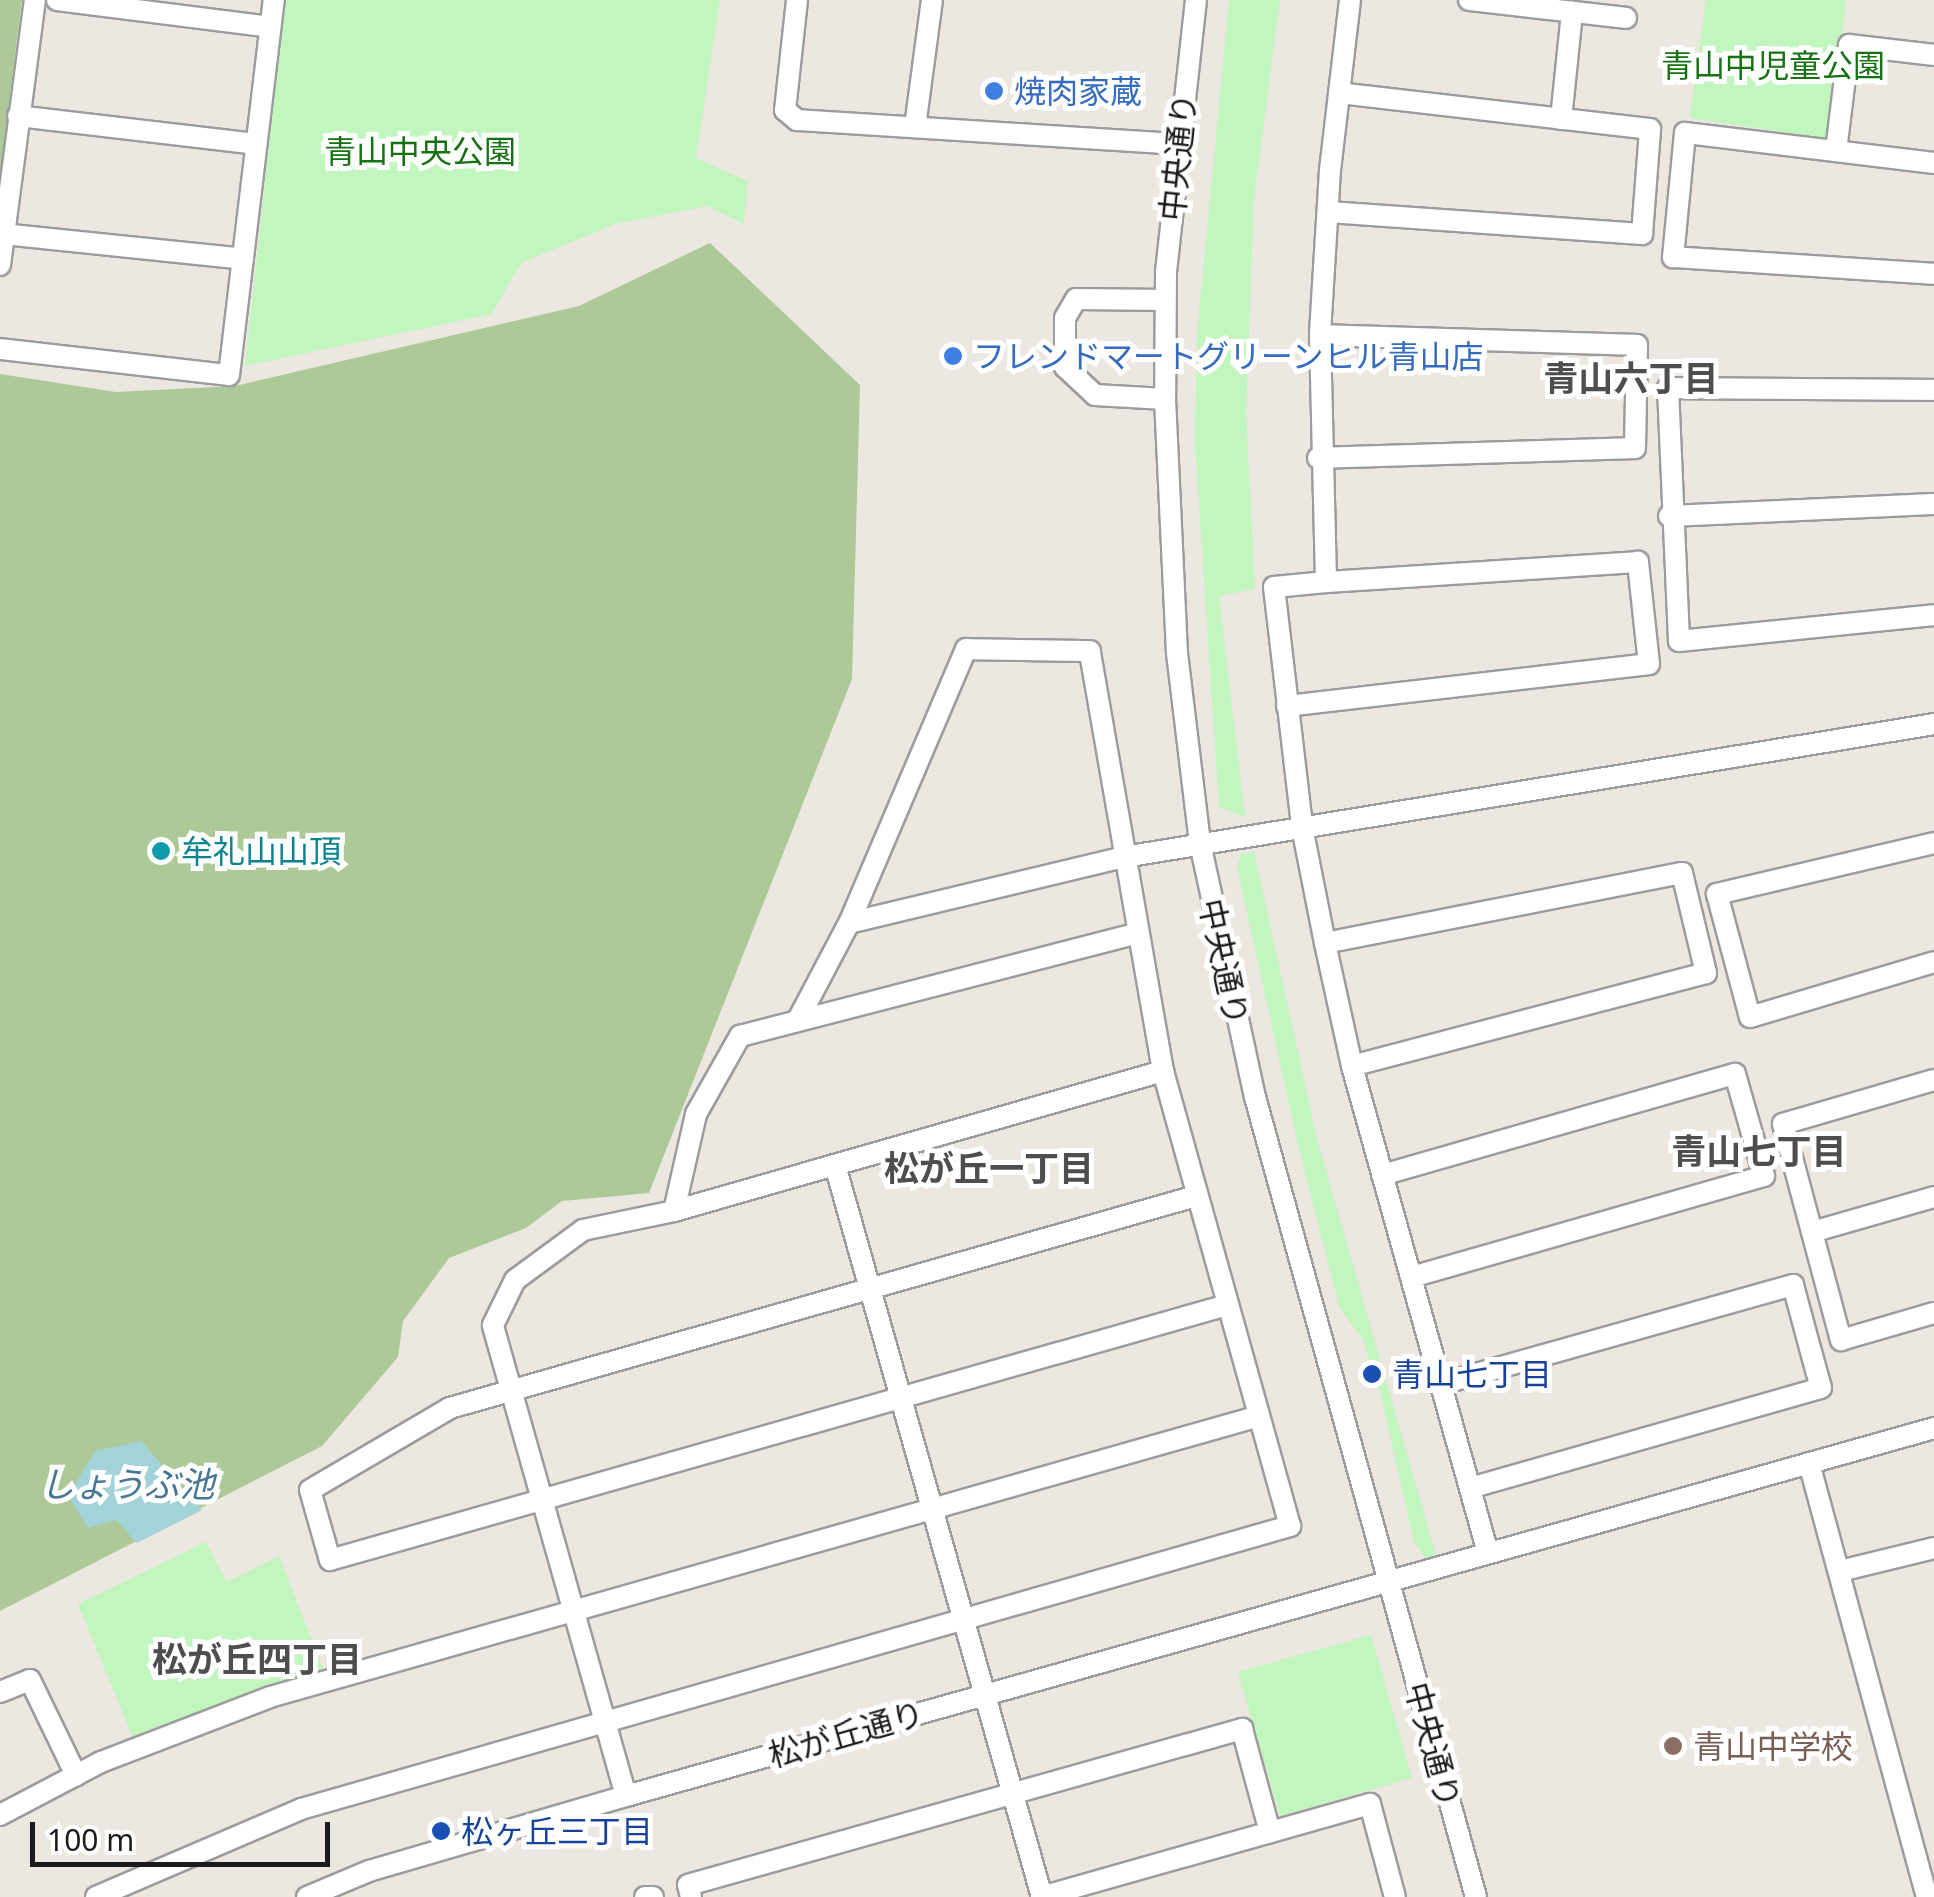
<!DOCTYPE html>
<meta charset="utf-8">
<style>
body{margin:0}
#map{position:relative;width:1934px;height:1897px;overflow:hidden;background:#ece7e1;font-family:"Noto Sans","Noto Sans JP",sans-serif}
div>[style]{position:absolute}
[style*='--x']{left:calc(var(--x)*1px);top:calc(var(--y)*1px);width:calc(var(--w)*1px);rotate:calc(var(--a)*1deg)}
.forest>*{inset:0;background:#acc997}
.park>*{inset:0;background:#c1f6be}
.water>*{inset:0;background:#a3d3d8}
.roads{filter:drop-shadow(2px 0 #9c9c9c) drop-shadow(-2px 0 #9c9c9c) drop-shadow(0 2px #9c9c9c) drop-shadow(0 -2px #9c9c9c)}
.minor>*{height:20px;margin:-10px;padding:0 10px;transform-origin:10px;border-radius:10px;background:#fff}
.dots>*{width:28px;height:28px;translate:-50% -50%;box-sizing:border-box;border:5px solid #fff;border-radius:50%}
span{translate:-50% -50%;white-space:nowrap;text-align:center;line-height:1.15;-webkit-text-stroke:10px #fff;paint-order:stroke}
.park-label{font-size:32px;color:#157111}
.shop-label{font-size:32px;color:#366cbe}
.left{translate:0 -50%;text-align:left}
.street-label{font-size:32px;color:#1b1b1b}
.culture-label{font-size:32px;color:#0d838f}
.transit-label{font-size:32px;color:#164399}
.education-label{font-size:32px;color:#785e54}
.neighbourhood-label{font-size:35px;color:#4e4e4e;font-weight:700}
.water-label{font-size:35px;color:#487895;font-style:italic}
.scale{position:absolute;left:30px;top:1822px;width:300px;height:45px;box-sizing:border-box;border:5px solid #1b1b1b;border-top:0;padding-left:12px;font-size:30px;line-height:35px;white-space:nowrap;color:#1b1b1b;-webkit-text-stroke:8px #fff;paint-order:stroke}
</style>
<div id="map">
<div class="forest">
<i style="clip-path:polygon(0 0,22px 0,0 173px)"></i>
<i style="clip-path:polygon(710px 243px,860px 385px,852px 679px,649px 1193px,562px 1201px,526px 1228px,449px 1258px,403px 1321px,398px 1357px,322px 1446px,0 1611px,0 374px,116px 392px,235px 386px,579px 306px)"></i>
</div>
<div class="park">
<i style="clip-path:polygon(285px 0,720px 0,696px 158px,748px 181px,744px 224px,707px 206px,615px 224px,521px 263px,492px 314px,245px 366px)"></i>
<i style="clip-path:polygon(1229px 0,1280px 0,1254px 199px,1246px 412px,1255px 589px,1219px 596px,1245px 817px,1219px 807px,1195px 444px,1197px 334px)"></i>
<i style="clip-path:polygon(1706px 0,1846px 0,1829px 139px,1690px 118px)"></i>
<i style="clip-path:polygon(1254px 851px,1317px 1139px,1437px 1558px,1426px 1558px,1414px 1542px,1381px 1396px,1362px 1338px,1340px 1309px,1298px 1145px,1237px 867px,1241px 854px)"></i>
<i style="clip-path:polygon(206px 1542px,227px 1582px,279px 1556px,325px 1674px,134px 1741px,78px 1604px)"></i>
<i style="clip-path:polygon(1371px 1635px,1412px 1778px,1280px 1816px,1238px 1672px)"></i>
</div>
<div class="water">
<i style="clip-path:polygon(141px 1441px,202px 1510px,137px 1543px,116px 1520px,88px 1528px,68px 1496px,95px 1451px)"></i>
</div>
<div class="roads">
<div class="minor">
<i style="--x:57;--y:0;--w:215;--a:7.2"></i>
<i style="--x:797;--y:0;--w:111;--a:96.2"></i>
<i style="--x:785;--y:110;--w:16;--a:40"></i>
<i style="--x:797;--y:120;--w:382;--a:3.6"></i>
<i style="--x:1196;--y:0;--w:273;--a:96.3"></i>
<i style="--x:1166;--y:271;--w:128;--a:90.4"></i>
<i style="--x:1165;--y:399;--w:254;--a:87.3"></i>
<i style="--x:1177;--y:653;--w:191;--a:83.1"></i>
<i style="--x:1200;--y:843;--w:260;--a:77.8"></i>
<i style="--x:1255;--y:1097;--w:830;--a:74.56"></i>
<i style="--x:1350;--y:0;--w:171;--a:96.7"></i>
<i style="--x:1330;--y:170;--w:165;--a:93.5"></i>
<i style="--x:1320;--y:335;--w:247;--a:88.6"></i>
<i style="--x:1326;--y:582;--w:52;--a:174.5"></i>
<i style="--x:1274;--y:587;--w:242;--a:83.3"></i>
<i style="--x:1302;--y:827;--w:118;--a:78.8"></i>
<i style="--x:1325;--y:943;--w:126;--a:77.6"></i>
<i style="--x:1352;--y:1066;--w:506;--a:74.4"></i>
<i style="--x:1469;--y:0;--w:158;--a:6.5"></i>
<i style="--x:18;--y:116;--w:240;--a:6.7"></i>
<i style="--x:1561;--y:119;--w:108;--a:-84.1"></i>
<i style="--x:915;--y:127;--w:128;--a:-82.4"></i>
<i style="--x:1836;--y:151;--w:107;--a:-83"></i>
<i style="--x:1849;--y:45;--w:86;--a:6.7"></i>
<i style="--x:1934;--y:163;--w:251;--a:-173.1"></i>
<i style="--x:1685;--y:133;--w:125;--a:95.5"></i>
<i style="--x:1673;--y:257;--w:262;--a:3.7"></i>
<i style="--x:1328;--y:212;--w:315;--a:4"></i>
<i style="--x:1642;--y:234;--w:105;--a:-85.6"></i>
<i style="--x:1650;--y:129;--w:313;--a:-173.4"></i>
<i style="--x:3;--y:234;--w:241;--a:5.9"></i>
<i style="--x:0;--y:265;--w:267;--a:-82.5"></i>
<i style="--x:1165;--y:300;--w:89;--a:-179.4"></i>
<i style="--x:1076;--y:299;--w:22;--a:120"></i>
<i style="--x:1065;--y:318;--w:49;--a:90"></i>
<i style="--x:1065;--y:367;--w:41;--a:43"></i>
<i style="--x:1095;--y:395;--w:70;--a:3.3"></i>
<i style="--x:0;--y:349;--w:230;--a:6.5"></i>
<i style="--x:229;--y:375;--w:378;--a:-83.2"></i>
<i style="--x:1934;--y:390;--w:266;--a:-179.6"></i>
<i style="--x:1668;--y:388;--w:253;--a:87.5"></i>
<i style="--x:1679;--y:641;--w:256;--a:-5.8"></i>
<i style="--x:1318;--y:458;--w:317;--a:-1.8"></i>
<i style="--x:1635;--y:448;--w:103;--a:-88.9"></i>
<i style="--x:1637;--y:345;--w:317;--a:-178.2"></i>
<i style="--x:1669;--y:516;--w:265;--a:-2.6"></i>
<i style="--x:1287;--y:706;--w:364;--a:-6.6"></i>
<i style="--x:1649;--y:664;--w:103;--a:-96.2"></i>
<i style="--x:1638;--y:562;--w:313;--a:176.3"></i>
<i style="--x:1934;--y:843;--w:223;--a:166.8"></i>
<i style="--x:1717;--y:894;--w:127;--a:75"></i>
<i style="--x:1750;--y:1017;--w:192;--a:-16.6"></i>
<i style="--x:849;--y:923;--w:283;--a:-13.5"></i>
<i style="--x:1124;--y:857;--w:821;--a:-9.32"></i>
<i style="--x:1325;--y:943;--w:364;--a:-11.1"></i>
<i style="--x:1682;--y:873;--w:103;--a:76.5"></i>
<i style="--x:1706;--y:973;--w:366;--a:165.3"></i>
<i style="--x:1934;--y:1080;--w:157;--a:163.8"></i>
<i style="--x:1783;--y:1124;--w:224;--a:75"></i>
<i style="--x:1841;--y:1340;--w:97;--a:-16.2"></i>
<i style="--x:835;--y:1165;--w:761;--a:74.21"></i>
<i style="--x:1382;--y:1175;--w:367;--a:-16"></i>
<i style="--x:1735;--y:1074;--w:106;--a:74.1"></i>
<i style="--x:1764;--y:1176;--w:367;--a:164"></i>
<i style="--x:1196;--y:1196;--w:776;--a:164.14"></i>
<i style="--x:450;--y:1408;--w:162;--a:149.6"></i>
<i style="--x:310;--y:1490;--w:73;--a:74.1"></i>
<i style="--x:330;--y:1560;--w:933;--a:-15.87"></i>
<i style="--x:674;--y:1211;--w:99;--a:-77.2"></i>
<i style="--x:696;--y:1114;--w:90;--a:-60.6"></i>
<i style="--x:740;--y:1036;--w:410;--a:-14.5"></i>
<i style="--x:1812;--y:1232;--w:127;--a:-16"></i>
<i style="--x:1441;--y:1384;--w:366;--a:-15.7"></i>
<i style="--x:1793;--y:1285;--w:65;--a:74.9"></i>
<i style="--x:1810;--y:1348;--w:41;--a:74.6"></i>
<i style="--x:1821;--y:1388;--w:365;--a:164.1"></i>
<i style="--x:1809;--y:1463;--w:450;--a:74.8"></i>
<i style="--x:1840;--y:1571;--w:97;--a:-13.7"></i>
<i style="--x:0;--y:1692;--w:32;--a:-22"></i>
<i style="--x:30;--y:1680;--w:106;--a:64.2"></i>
<i style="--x:626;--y:1796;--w:489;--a:-105.8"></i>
<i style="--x:493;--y:1325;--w:50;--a:-63.9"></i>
<i style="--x:515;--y:1280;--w:84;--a:-36.3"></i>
<i style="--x:583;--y:1230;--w:93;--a:-11.8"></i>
<i style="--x:674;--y:1211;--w:509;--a:-15.98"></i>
<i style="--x:0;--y:1815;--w:114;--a:-27.7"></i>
<i style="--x:101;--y:1762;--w:181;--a:-21"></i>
<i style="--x:270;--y:1697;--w:1028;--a:-15.86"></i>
<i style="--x:96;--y:1897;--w:223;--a:-23.2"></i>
<i style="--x:301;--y:1809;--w:1029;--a:-15.97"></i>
<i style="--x:1290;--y:1526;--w:472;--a:-105.6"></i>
<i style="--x:1163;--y:1071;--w:426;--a:-99.9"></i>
<i style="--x:1090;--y:651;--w:124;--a:-179.1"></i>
<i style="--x:966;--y:649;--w:298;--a:113.1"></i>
<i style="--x:849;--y:923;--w:107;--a:117.8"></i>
<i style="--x:307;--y:1897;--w:67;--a:-22.8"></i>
<i style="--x:369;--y:1871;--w:268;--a:-16.3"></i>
<i style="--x:626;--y:1796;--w:1359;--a:-15.71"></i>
<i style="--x:645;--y:1897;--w:8;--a:0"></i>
<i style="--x:691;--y:1897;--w:12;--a:-104"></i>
<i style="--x:688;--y:1885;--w:576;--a:-15.73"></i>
<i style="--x:1242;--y:1729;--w:107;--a:74.8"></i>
<i style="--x:1041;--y:1897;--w:342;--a:-15.8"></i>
<i style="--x:1370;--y:1804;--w:96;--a:75"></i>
</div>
</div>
<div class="dots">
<i style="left:994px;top:91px;background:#3f7fe0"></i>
<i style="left:953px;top:356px;background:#3f7fe0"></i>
<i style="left:161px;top:851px;background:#0f9aa8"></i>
<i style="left:1372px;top:1374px;background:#1a4fb4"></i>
<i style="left:1673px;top:1746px;background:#8d6e63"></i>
<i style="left:441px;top:1831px;background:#1a4fb4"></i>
</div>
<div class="park-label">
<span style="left:1773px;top:65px">青山中児童公園</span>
<span style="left:420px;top:151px">青山中央公園</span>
</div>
<div class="shop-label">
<span class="left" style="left:1014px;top:91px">焼肉家蔵</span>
<span class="left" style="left:973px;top:356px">フレンドマートグリーンヒル青山店</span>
</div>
<div class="street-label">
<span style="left:1178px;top:157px;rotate:-84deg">中央通り</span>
<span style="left:1224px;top:962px;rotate:78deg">中央通り</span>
<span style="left:846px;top:1734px;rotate:-16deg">松が丘通り</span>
<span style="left:1433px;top:1745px;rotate:75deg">中央通り</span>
</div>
<div class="culture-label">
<span class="left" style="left:181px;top:851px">牟礼山山頂</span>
</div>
<div class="transit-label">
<span class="left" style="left:1392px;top:1374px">青山七丁目</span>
<span class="left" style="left:461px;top:1831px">松ヶ丘三丁目</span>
</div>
<div class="education-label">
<span class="left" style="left:1693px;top:1746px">青山中学校</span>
</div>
<div class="neighbourhood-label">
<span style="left:1631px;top:378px">青山六丁目</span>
<span style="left:1759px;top:1151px">青山七丁目</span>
<span style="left:989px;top:1168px">松が丘一丁目</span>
<span style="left:257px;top:1659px">松が丘四丁目</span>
</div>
<div class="water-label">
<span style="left:127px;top:1484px">しょうぶ池</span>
</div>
<div class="scale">100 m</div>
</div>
